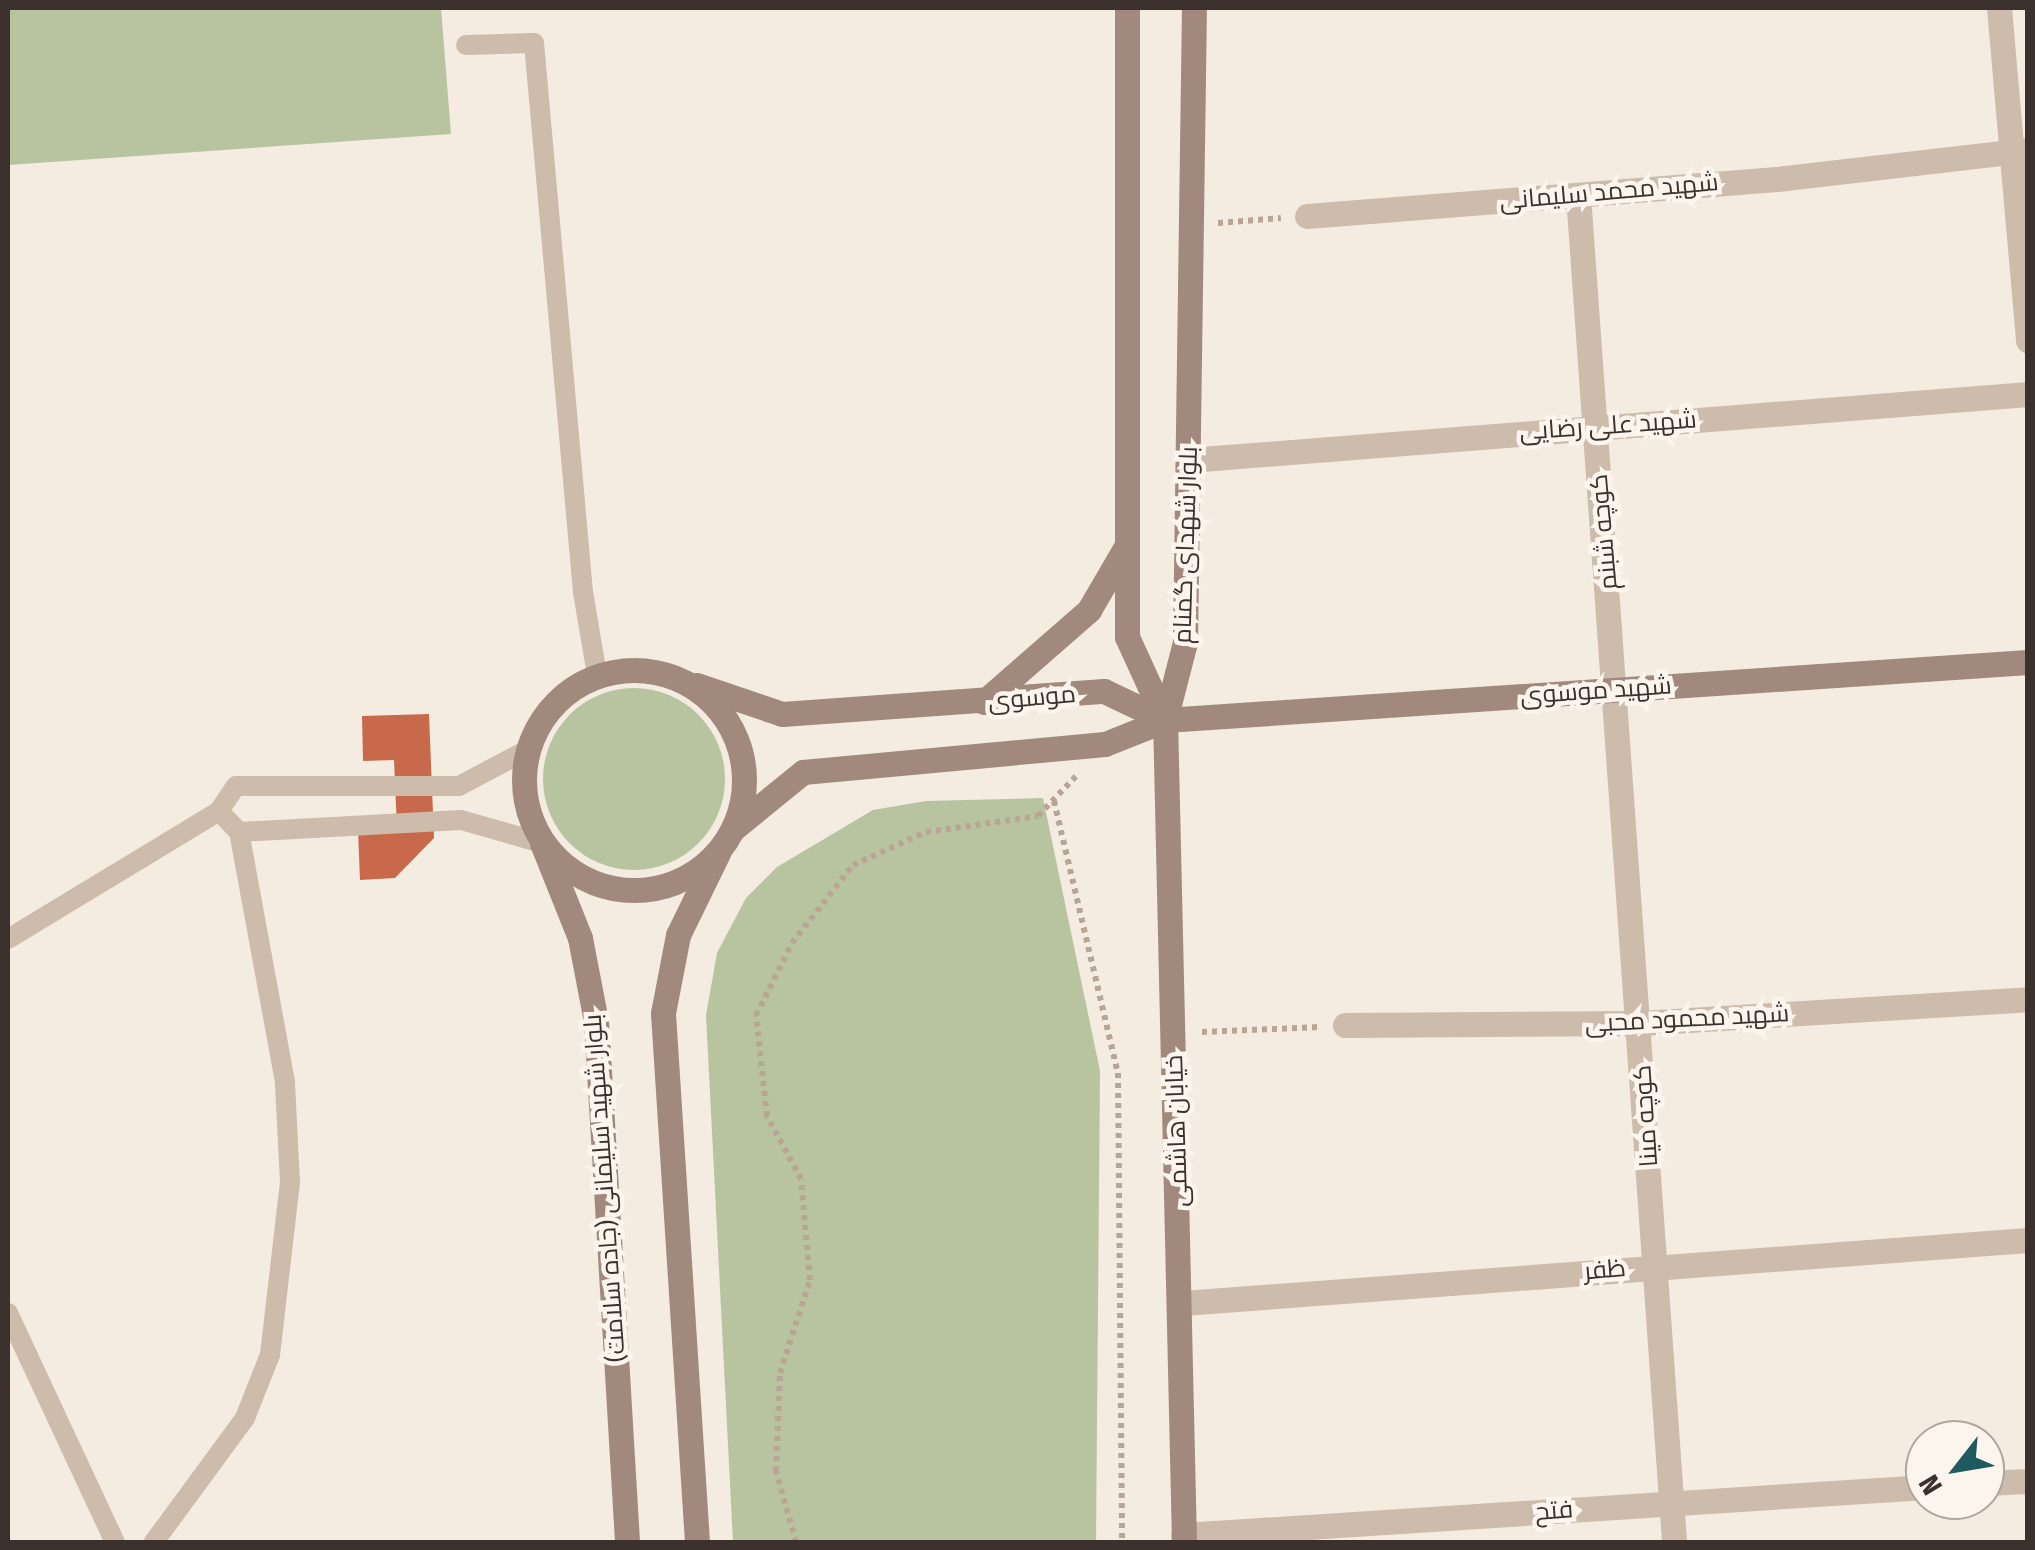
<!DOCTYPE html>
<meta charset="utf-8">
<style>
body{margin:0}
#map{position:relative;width:2035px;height:1550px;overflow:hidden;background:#f4ebe1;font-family:"Fira Sans Condensed",Cairo,sans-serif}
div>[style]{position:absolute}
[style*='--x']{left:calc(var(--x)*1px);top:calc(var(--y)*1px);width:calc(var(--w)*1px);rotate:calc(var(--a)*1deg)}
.green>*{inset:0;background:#b8c4a0}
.round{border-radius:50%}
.building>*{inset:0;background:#c8694b}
.path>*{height:6px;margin-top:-3px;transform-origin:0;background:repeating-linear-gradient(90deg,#b9a596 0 5px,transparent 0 10px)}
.lane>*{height:20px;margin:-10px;padding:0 10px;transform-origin:10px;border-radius:10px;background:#cdbbac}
.street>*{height:25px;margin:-12.5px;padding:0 12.5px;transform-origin:12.5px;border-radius:12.5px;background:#cdbbac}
.secondary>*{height:25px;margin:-12.5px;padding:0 12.5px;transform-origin:12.5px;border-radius:12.5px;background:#a18a7d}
.secondary>.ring{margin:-12.5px;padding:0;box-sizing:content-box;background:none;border:25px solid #a18a7d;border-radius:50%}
span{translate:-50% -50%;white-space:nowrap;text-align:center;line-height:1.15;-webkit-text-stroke:9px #fbf5ee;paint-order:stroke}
.street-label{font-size:25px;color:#3b302b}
.frame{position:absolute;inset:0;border:10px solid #3b302b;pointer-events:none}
.north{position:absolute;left:1905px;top:1420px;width:100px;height:100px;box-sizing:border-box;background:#fbf5ee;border:2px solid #aea6a0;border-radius:50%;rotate:239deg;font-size:28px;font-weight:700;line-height:40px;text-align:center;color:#3b302b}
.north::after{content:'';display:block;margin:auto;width:35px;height:45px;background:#1f5a5e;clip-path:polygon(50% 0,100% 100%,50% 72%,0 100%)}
</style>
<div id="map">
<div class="green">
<i style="clip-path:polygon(8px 8px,441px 8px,451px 134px,8px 165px)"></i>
<i class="round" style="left:543px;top:688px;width:182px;height:182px"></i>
<i style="clip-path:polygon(1043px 798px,1100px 1071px,1096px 1542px,733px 1542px,706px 1015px,717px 953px,746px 898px,777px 867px,873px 810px,926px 801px)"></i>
</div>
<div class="building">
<i style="clip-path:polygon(429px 714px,434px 838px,395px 878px,360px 880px,358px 831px,397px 829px,394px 760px,363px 761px,362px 716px)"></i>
</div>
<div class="path">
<i style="--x:1218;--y:223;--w:63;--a:-4.5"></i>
<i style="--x:1054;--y:801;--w:279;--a:76.8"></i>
<i style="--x:1118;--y:1073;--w:469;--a:89.5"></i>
<i style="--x:1202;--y:1032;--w:117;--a:-2.4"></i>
<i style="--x:796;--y:1542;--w:74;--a:-105.7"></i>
<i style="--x:776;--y:1471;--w:98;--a:-87.7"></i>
<i style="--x:780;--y:1373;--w:98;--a:-72.1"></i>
<i style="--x:810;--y:1280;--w:101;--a:-95.1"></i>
<i style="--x:801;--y:1179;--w:72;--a:-118.4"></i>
<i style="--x:767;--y:1116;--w:102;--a:-96.2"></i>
<i style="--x:756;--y:1015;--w:80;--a:-63.4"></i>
<i style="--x:792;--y:943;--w:99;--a:-52"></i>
<i style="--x:853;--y:865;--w:80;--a:-24.3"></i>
<i style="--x:926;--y:832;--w:113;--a:-8.1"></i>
<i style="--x:1038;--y:816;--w:57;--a:-46.4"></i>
</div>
<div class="lane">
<i style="--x:466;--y:45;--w:68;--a:-1.7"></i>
<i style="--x:534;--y:43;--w:551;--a:84.9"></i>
<i style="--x:583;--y:592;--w:84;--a:80.4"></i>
<i style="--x:239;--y:832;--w:222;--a:-3.1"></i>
<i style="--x:461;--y:820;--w:84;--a:15.9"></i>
<i style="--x:8;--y:939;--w:247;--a:-31.2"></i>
<i style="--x:8;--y:1313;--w:253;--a:65"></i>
<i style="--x:154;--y:1542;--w:154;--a:-53.7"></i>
<i style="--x:245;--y:1418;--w:68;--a:-68.4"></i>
<i style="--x:270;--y:1355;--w:174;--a:-83.4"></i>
<i style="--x:290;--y:1182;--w:100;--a:-92.9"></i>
<i style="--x:285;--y:1082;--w:254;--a:-100.4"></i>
<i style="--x:239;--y:832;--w:29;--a:-134"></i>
<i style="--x:219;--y:811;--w:30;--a:-56"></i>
<i style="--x:236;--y:786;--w:223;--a:0"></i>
<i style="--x:459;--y:786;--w:77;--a:-27.9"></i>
</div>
<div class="street">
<i style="--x:1999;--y:8;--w:334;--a:85"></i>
<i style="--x:1578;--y:195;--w:1350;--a:85.92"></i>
<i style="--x:1307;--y:216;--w:471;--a:-4.5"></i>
<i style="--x:1777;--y:179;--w:253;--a:-6.6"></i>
<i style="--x:1189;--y:460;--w:842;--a:-4.5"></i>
<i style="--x:1345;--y:1025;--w:295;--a:-0.4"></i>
<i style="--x:1640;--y:1023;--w:389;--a:-3.5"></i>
<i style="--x:1183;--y:1303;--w:847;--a:-4.26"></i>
<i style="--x:1985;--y:1483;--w:43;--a:-2.7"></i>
<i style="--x:1183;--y:1535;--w:744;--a:-3.7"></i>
</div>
<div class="secondary">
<i style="--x:1127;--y:8;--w:629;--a:90"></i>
<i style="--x:1127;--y:637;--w:91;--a:65.4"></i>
<i class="ring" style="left:524px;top:670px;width:195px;height:195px"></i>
<i style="--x:697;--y:685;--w:90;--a:18.8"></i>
<i style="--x:782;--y:714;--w:323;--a:-4.1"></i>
<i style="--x:1104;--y:691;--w:68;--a:25.4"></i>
<i style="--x:984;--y:702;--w:140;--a:-41.2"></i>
<i style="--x:1089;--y:610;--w:75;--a:-59.7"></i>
<i style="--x:734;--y:828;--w:89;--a:-39.1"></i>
<i style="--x:803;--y:772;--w:303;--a:-5.3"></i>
<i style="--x:1105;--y:744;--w:65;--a:-21.8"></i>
<i style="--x:1165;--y:720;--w:865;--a:-3.84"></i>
<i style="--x:542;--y:843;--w:102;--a:68.2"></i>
<i style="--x:580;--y:938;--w:85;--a:79.1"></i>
<i style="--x:596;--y:1021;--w:522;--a:86.59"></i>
<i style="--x:697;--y:1542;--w:530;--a:-93.68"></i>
<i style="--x:663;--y:1013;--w:79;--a:-79.1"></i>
<i style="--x:678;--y:935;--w:91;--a:-64"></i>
<i style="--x:1184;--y:1542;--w:822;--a:-91.32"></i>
<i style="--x:1165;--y:720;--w:81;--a:-75.6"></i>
<i style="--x:1185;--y:642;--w:634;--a:-89.19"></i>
</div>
<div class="street-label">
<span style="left:1609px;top:192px;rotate:-5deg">شهید محمد سلیمانی</span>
<span style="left:1608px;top:426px;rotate:-4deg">شهید علی رضایی</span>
<span style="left:1604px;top:532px;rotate:-95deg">کوچه شبنم</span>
<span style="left:1186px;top:545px;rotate:-88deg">بلوار شهدای گمنام</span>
<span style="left:1596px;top:691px;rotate:-4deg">شهید موسوی</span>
<span style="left:1032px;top:698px;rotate:-5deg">موسوی</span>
<span style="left:1687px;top:1019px;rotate:-3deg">شهید محمود محبی</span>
<span style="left:1646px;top:1116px;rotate:-94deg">کوچه مینا</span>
<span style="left:1177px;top:1131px;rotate:-92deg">خیابان هاشمی</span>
<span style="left:605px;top:1188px;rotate:-94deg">بلوار شهید سلیمانی (جاده سلامت)</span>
<span style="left:1605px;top:1270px;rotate:-5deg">ظفر</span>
<span style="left:1554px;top:1511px;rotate:-4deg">فتح</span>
</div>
<div class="frame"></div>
<div class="north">N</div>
</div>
